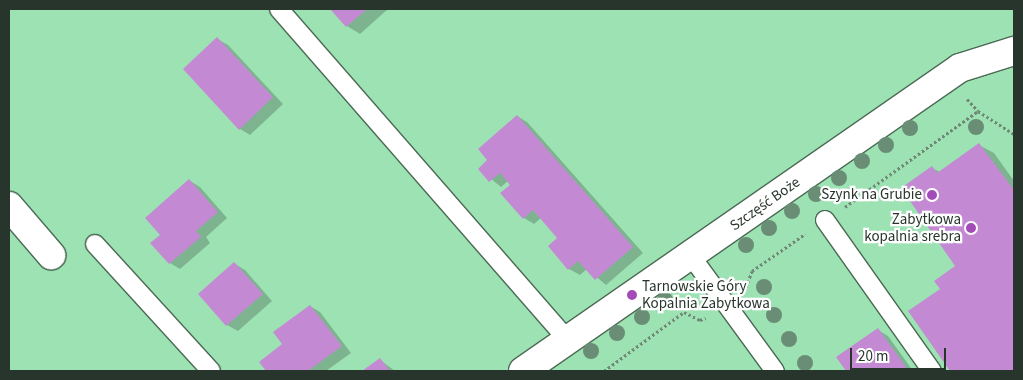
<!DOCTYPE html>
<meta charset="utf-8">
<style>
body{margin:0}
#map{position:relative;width:1023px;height:380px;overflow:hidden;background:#c7ead1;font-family:"Source Sans 3",sans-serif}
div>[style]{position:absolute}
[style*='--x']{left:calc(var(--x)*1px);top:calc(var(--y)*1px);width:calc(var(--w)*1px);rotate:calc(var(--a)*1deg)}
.green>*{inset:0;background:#9de2b3}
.shadow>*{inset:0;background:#0003}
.building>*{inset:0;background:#c38ad3}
.path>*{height:3px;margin-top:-1.5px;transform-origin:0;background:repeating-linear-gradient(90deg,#718877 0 2.5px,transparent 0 5px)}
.roads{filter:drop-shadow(1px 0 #4b6a55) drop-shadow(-1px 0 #4b6a55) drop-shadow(0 1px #4b6a55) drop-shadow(0 -1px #4b6a55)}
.service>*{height:18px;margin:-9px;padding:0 9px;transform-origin:9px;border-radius:9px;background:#fff}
.minor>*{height:28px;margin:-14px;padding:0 14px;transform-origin:14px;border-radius:14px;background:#fff}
.trees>*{width:16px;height:16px;margin:-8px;border-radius:50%;background:#698d75}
.dots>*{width:14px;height:14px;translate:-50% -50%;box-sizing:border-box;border:2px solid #fff;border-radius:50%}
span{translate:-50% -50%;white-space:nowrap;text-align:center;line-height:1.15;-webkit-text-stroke:4.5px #fff;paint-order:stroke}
.poi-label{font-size:15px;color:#28352c}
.right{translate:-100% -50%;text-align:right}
.left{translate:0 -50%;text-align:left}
.street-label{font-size:15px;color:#28352c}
.frame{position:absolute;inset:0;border:10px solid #28352c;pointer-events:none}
.scale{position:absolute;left:850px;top:348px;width:96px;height:22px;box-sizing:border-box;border:2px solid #28352c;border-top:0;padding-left:6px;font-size:15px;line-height:18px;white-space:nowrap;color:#28352c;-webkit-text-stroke:4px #fff;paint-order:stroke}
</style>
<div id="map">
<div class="green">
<i style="clip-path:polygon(9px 9px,1014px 9px,1014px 371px,9px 371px)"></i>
</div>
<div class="shadow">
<i style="clip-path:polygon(332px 9px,388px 9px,360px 34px,347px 26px)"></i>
<i style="clip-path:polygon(217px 39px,228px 45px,283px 104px,250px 135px,240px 129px)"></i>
<i style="clip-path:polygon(517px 116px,527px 122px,643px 253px,606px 285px,587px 269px,580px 275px,569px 269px,550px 246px,558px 238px,541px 218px,534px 224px,524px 218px,508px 181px,501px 187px,479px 169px,489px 161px)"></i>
<i style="clip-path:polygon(979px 145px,994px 153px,1014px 181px,1014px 371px,951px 371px,910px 311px,942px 289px,957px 267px,932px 168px,940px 172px)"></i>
<i style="clip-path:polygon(190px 181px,200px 187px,227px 218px,206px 237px,210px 243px,180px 269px,170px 263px,152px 243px,162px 235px)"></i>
<i style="clip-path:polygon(235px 264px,245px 270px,272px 301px,238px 331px,227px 325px,200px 294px)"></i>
<i style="clip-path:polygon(310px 306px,320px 312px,351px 353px,326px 371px,268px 371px,261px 362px,284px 344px)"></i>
<i style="clip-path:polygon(878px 330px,888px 336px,913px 371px,848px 371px,838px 358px)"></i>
<i style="clip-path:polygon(380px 360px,395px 371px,364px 371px)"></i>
</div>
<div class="building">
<i style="clip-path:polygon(330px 9px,367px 9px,346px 27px)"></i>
<i style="clip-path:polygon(217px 37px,273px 97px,239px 130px,183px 69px)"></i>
<i style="clip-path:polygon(517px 115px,633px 247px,595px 280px,578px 261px,568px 270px,548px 246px,557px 238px,533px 210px,523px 219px,500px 193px,510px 185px,500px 173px,489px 182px,478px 169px,487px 160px,478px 149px)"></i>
<i style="clip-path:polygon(979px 143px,1014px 190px,1014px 371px,950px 371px,908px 311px,940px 289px,934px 281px,955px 266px,901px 188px,932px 166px,937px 173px)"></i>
<i style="clip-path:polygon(189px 179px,218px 212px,196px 231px,201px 237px,169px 264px,150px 243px,160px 235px,145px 218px)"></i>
<i style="clip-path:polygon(234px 262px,263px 294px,226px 326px,198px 294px)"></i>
<i style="clip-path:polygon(310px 305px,342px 346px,308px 371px,266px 371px,259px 362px,282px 344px,273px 332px)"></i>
<i style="clip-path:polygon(878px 328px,906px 367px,900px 371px,846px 371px,836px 357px)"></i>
<i style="clip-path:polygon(380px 358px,390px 371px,362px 371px)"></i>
</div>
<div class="path">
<i style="--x:967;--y:99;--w:16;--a:47"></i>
<i style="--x:845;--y:207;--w:164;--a:-35.8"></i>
<i style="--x:978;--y:111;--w:43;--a:32.6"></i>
<i style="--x:746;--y:287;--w:17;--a:-69"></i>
<i style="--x:752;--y:271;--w:65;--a:-34.9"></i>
<i style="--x:604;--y:371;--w:99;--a:-36.4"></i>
<i style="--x:684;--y:312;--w:18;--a:27"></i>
<i style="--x:700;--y:320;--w:6;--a:-18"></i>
</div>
<div class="roads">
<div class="service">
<i style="--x:279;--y:9;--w:438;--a:48.9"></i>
<i style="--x:825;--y:220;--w:185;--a:54.7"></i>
<i style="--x:95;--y:244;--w:172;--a:47.6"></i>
<i style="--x:691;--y:256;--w:142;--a:53.9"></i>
</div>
<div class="minor">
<i style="--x:9;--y:206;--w:65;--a:49.4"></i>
<i style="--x:523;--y:371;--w:532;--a:-34.74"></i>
<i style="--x:960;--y:68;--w:57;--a:-17.5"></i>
</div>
</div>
<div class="trees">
<i style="left:976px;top:127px"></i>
<i style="left:910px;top:128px"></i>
<i style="left:886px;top:145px"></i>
<i style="left:862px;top:161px"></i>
<i style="left:839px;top:178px"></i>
<i style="left:816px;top:194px"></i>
<i style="left:792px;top:211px"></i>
<i style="left:769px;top:228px"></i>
<i style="left:746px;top:245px"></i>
<i style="left:764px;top:287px"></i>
<i style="left:665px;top:300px"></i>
<i style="left:774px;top:315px"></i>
<i style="left:642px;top:317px"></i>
<i style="left:617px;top:333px"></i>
<i style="left:789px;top:339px"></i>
<i style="left:591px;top:351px"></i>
<i style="left:805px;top:363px"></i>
</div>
<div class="dots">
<i style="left:932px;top:195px;background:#a24bb9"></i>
<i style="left:971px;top:228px;background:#a24bb9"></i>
<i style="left:632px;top:295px;background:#a24bb9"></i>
</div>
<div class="poi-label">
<span class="right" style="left:922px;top:195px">Szynk na Grubie</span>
<span class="right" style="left:961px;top:228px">Zabytkowa<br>kopalnia srebra</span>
<span class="left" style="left:642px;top:295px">Tarnowskie Góry<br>Kopalnia Zabytkowa</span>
</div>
<div class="street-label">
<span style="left:765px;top:204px;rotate:-35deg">Szczęść Boże</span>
</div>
<div class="frame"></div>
<div class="scale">20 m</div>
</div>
